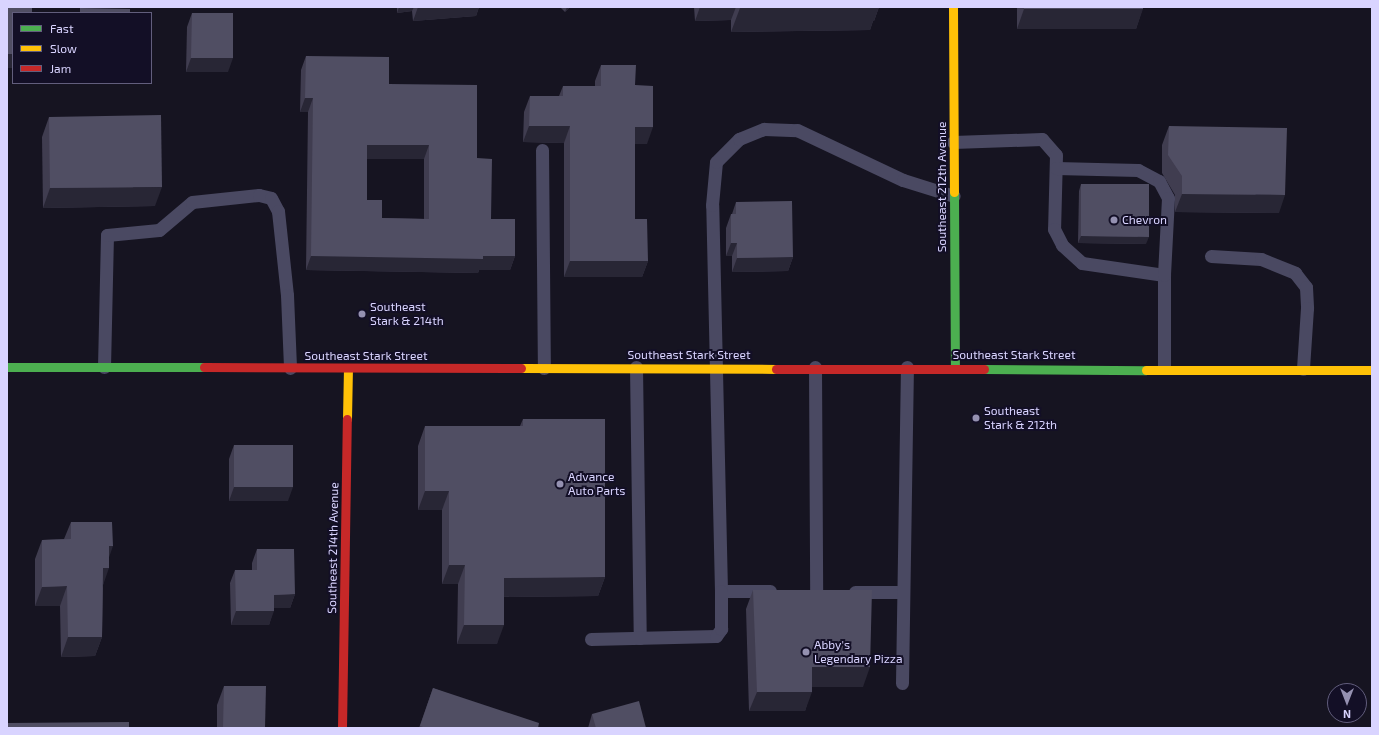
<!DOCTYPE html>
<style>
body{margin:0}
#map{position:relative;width:1379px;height:735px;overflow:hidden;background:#161421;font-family:"Exo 2",sans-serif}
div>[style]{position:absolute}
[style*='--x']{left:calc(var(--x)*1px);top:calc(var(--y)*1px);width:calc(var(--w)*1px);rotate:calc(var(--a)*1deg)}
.lane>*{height:13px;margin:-6.5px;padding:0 6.5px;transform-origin:6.5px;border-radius:6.5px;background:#4a4962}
.fast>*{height:9px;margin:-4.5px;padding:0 4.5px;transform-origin:4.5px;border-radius:4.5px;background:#4caf50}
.slow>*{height:9px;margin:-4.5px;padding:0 4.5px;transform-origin:4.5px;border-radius:4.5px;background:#ffc107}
.jam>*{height:9px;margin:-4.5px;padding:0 4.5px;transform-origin:4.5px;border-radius:4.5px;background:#c62828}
.wall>*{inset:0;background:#403d50}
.shaded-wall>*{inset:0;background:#282635}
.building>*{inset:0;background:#504e63}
.dots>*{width:11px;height:11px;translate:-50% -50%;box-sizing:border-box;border:2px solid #130f26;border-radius:50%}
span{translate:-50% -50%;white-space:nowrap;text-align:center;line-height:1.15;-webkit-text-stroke:4px #130f26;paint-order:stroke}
.street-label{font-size:12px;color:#d9d4ff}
.poi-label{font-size:12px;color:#d9d4ff}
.left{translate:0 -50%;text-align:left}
.frame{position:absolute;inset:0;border:8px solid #d9d4ff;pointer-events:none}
.legend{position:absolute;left:12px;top:12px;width:140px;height:72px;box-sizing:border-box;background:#130f26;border:1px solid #625e7d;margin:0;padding:5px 7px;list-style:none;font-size:12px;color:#d9d4ff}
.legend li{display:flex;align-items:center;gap:8px;height:20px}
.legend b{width:20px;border:1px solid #625e7d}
.north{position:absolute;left:1327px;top:683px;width:40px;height:40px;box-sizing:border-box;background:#130f26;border:1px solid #625e7d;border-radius:50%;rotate:180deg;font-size:11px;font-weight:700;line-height:16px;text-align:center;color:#d9d4ff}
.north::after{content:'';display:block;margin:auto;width:14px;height:18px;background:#9591b1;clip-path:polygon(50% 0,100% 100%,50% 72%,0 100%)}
</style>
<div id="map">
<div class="lane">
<i style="--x:953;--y:142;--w:89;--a:-1.9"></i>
<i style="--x:1042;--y:139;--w:21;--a:49"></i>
<i style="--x:1056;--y:155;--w:74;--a:91.5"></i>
<i style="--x:1054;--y:229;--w:18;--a:63"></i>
<i style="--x:1062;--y:245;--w:27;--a:42"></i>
<i style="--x:1082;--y:263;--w:83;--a:8.3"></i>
<i style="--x:1164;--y:275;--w:93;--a:90"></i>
<i style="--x:542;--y:150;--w:218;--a:89.5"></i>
<i style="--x:1056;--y:168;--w:82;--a:1.4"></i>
<i style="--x:1138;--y:170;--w:24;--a:28"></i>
<i style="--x:1159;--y:181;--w:19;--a:62"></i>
<i style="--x:1168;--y:198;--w:77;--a:93"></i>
<i style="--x:1211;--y:256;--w:50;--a:3.4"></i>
<i style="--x:1261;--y:259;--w:37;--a:22"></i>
<i style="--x:1295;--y:273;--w:18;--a:52"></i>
<i style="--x:1306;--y:287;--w:21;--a:87"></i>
<i style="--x:1307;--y:308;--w:61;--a:93.8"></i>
<i style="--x:104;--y:367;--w:132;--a:-88.7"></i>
<i style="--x:107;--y:235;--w:52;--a:-5.5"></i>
<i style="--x:159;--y:230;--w:43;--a:-40.3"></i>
<i style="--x:192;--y:202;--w:67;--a:-6"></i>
<i style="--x:259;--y:195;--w:12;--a:14"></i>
<i style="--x:271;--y:198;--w:15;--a:62"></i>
<i style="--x:278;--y:211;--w:84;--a:83.9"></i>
<i style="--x:287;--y:295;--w:73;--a:87.6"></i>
<i style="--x:636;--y:367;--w:271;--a:89.2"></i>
<i style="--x:815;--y:367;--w:225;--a:89.7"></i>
<i style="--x:770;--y:591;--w:49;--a:180"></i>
<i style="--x:721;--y:591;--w:386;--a:-91.3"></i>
<i style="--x:712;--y:205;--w:43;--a:-84.7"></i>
<i style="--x:716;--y:162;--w:33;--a:-45"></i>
<i style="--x:739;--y:139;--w:27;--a:-22"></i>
<i style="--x:764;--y:129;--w:33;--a:2"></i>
<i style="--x:797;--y:130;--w:117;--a:25.3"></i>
<i style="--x:903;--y:180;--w:53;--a:17.4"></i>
<i style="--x:855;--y:592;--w:48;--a:0"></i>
<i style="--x:591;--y:639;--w:125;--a:-1.4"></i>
<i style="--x:716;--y:636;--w:9;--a:-54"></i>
<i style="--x:721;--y:629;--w:38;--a:-90"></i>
<i style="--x:902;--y:683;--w:316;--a:-89.1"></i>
</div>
<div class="fast">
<i style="--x:954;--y:192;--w:175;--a:89.7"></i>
<i style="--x:7;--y:367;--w:197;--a:0"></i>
<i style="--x:984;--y:369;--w:162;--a:0.4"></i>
</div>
<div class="slow">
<i style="--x:953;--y:7;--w:185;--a:89.7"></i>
<i style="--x:521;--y:368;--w:255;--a:0.2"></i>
<i style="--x:1146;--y:370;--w:226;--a:0"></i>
<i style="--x:347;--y:419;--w:51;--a:-88.9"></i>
</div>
<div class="jam">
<i style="--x:204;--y:367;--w:317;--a:0.2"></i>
<i style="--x:776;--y:369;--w:208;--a:0"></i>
<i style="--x:342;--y:728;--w:309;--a:-89.1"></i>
</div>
<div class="wall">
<i style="clip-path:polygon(397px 7px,479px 7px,476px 16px,413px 21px,412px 11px,397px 13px)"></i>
<i style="clip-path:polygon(560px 7px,570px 7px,565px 12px)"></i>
<i style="clip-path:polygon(694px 7px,879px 7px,874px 21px,873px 21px,870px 30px,731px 32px,731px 20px,695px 21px)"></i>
<i style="clip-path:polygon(1017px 7px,1143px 7px,1136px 29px,1017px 29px)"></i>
<i style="clip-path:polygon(192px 13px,228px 72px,186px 72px,187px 27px)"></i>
<i style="clip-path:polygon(evenodd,306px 56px,389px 84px,477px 158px,491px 219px,515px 256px,510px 270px,479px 270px,478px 273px,306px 270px,308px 112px,300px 112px,301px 70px,306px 56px,367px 159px,424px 159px,424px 219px,382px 218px,367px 200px,367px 159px)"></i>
<i style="clip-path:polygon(601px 65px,635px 85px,647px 144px,635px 144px,635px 219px,648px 261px,642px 277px,564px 277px,564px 143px,523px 142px,524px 112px,530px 96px,559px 96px,563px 86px,595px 86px,595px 81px)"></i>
<i style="clip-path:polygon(49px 117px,155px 206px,43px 208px,42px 137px)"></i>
<i style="clip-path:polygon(1169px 126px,1279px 213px,1175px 212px,1175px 195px,1162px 173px,1162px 145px)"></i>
<i style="clip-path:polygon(1081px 184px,1146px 244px,1078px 243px,1079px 191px)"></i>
<i style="clip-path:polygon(736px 202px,793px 257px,788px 271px,732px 272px,732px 256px,726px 256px,726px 228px,731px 214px,732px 214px)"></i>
<i style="clip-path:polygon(523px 419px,605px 577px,598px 596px,504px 597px,497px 644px,457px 644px,458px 584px,442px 584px,442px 510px,418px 510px,418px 446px,425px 426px,520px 426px)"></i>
<i style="clip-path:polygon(234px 445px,288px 501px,229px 501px,229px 459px)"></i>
<i style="clip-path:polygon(71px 522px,109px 557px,103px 585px,102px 637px,95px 656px,61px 657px,60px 606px,35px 606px,35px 559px,42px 540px,64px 539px)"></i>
<i style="clip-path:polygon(257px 549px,295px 594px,290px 608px,274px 608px,269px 625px,231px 625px,230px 583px,235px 570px,252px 570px,252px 563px)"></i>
<i style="clip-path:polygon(753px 590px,863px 687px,812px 687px,805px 711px,749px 711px,746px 609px)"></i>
<i style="clip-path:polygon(224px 686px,265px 728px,217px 728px,217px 705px)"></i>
<i style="clip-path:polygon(433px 688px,538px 728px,419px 728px)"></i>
<i style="clip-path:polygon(592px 714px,646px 728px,588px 728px)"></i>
</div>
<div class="shaded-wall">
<i style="clip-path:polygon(399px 7px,414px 7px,412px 11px,397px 13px)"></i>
<i style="clip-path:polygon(418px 7px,479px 7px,476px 16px,413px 21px)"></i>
<i style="clip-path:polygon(567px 7px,570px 7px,565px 12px)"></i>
<i style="clip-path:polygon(700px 7px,736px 7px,731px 20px,695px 21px)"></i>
<i style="clip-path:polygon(774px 7px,879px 7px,874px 21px,873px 21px,870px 30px,731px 32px,740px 8px)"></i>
<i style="clip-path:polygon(1024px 9px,1143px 9px,1136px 29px,1017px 29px)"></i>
<i style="clip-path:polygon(7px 54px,13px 54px,13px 68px,7px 68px)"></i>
<i style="clip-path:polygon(191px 58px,233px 58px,228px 72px,186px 72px)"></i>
<i style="clip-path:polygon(305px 98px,313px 98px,308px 112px,300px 112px)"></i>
<i style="clip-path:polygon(529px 126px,570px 126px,564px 143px,523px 142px)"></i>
<i style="clip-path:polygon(635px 127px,653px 127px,647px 144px,629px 144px)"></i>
<i style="clip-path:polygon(367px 145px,429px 145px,424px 159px,362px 159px)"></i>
<i style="clip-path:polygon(162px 187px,155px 206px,43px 208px,50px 188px)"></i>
<i style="clip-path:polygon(1182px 194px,1285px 195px,1279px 213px,1175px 212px)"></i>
<i style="clip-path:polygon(1081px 236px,1149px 237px,1146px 244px,1078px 243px)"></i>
<i style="clip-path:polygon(731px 243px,737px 243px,732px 256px,726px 256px)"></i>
<i style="clip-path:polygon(311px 256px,515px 256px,510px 270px,479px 270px,478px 273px,306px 270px)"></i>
<i style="clip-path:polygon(793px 257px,788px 271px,732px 272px,737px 258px)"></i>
<i style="clip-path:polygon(570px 261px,648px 261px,642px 277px,564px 277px)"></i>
<i style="clip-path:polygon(234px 487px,293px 487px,288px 501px,229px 501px)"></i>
<i style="clip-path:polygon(425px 491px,449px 491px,442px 510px,418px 510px)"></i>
<i style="clip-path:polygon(109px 546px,113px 546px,106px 566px)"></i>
<i style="clip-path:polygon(449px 565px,465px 565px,458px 584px,442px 584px)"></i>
<i style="clip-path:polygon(103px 568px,109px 568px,102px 588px)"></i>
<i style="clip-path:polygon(605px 577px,598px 596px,497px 597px,504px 578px)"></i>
<i style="clip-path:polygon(67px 586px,60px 606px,35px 606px,42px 587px)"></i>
<i style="clip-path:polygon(295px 594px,290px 608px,269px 608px,274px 595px)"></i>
<i style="clip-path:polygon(236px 611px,274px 611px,269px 625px,231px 625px)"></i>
<i style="clip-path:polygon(464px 625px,504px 625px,497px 644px,457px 644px)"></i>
<i style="clip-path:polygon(68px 637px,102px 637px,95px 656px,61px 657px)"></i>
<i style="clip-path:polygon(812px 667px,870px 667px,863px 687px,805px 687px)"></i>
<i style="clip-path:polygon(757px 692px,812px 692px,805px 711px,749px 711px)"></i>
</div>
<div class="building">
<i style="clip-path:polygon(740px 7px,774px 7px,740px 8px)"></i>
<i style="clip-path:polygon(1024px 7px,1143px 7px,1143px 9px,1024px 9px)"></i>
<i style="clip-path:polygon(7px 8px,32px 8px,32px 13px,13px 13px,13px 54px,7px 54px)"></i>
<i style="clip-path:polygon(80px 8px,130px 9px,130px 13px,80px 13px)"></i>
<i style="clip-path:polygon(192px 13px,233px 13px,233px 58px,191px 58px)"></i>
<i style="clip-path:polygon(evenodd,306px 56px,389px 57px,389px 84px,477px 85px,477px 158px,492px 159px,491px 219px,515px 219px,515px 256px,483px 256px,483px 259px,311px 256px,313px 98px,305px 98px,306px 56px,367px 145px,429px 145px,429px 219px,382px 218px,382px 200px,367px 200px,367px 145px)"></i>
<i style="clip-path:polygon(601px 65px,636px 65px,635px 85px,653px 86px,653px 127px,635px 127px,635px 219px,647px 219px,648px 261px,570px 261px,570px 126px,529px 126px,530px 96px,563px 96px,563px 86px,601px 86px)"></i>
<i style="clip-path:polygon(161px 115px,162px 187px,50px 188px,49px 117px)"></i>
<i style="clip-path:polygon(1169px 126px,1287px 128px,1285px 195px,1182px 194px,1182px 176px,1168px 155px)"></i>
<i style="clip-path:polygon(1081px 184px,1149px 184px,1149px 237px,1081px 236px)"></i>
<i style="clip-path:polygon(792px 201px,793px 257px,737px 258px,737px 243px,731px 243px,731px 214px,736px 214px,736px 202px)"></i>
<i style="clip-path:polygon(523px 419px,605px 419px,605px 577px,504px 578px,504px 625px,464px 625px,465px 565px,449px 565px,449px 491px,425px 491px,425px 426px,523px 426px)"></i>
<i style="clip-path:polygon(234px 445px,293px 445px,293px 487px,234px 487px)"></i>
<i style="clip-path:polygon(71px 522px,112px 522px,113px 546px,109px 546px,109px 568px,103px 568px,102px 637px,68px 637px,67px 586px,42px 587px,42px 540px,71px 539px)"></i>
<i style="clip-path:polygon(257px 549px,294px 549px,295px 594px,274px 595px,274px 611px,236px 611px,235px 570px,257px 570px)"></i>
<i style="clip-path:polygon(753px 590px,872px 590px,870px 667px,812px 667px,812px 692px,757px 692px)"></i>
<i style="clip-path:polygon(224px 686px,266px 686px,265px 728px,223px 728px)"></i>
<i style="clip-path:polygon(433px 688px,539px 723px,538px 728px,426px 728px,420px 726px)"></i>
<i style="clip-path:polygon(639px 701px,646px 728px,596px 728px,592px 714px)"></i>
<i style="clip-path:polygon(129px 722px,129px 728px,7px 728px,7px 723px)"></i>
</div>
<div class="dots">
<i style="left:1114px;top:220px;background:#9591b1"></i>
<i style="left:362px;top:314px;background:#9591b1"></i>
<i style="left:976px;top:418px;background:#9591b1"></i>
<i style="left:560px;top:484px;background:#9591b1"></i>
<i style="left:806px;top:652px;background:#9591b1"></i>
</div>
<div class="street-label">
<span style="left:942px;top:187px;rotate:-90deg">Southeast 212th Avenue</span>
<span style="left:689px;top:355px">Southeast Stark Street</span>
<span style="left:1014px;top:355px">Southeast Stark Street</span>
<span style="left:366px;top:356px">Southeast Stark Street</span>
<span style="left:333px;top:548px;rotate:-89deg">Southeast 214th Avenue</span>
</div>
<div class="poi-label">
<span class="left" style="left:1122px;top:220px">Chevron</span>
<span class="left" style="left:370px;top:314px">Southeast<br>Stark &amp; 214th</span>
<span class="left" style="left:984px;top:418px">Southeast<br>Stark &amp; 212th</span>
<span class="left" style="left:568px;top:484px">Advance<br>Auto Parts</span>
<span class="left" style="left:814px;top:652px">Abby's<br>Legendary Pizza</span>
</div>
<div class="frame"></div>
<ul class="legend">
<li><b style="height:5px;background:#4caf50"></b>Fast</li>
<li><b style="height:5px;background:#ffc107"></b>Slow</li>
<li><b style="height:5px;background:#c62828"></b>Jam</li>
</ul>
<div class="north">N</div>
</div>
